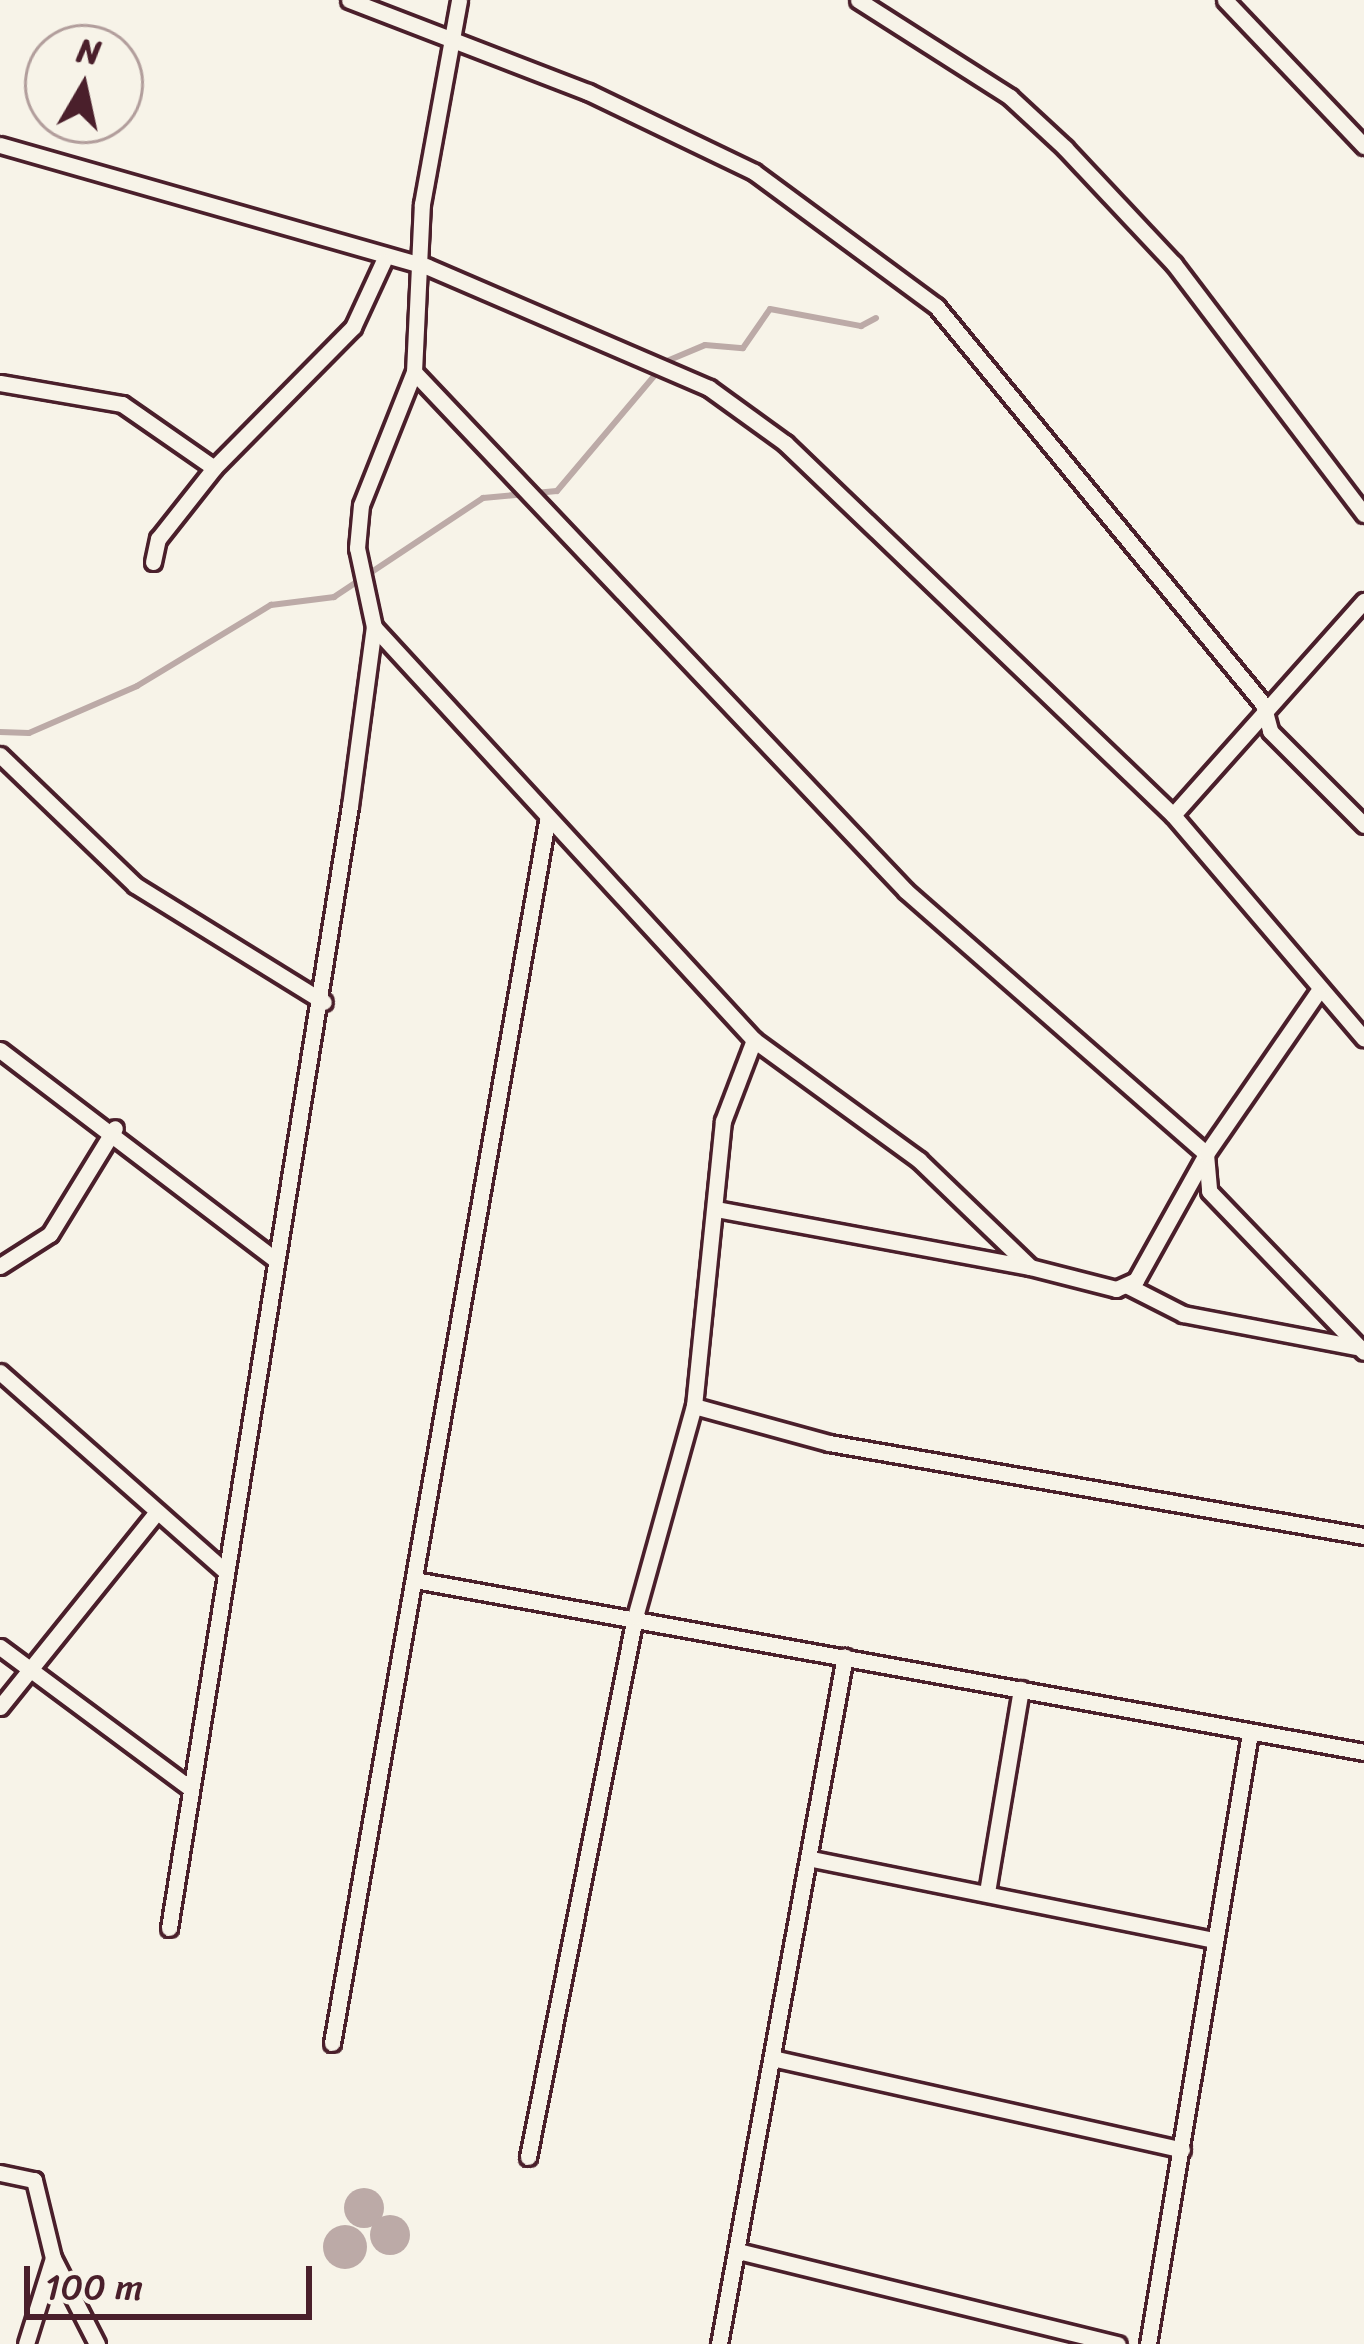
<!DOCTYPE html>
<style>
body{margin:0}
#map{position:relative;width:1364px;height:2344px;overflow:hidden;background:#f7f3e8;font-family:Sriracha,sans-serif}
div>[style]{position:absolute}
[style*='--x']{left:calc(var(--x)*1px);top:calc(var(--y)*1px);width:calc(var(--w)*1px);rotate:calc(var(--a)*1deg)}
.water>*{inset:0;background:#bcaaa7}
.round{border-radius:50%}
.stream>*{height:6px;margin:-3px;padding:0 3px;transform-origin:3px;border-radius:3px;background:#bcaaa7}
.roads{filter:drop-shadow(3px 0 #4a1f2b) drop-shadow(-3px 0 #4a1f2b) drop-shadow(0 3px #4a1f2b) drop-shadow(0 -3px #4a1f2b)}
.minor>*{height:15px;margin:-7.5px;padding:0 7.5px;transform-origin:7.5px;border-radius:7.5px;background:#f7f3e8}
span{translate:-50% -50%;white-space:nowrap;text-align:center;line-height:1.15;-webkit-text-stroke:12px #f7f3e8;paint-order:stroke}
.north{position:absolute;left:24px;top:24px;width:120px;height:120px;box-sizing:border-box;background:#f7f3e8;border:3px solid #b29e9c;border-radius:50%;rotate:9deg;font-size:33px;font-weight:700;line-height:48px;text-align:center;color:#4a1f2b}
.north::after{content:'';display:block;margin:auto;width:42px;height:54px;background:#4a1f2b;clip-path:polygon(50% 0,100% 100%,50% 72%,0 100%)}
.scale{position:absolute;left:24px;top:2266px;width:288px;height:54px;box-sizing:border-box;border:6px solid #4a1f2b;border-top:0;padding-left:15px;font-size:36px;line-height:42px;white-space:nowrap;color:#4a1f2b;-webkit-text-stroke:9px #f7f3e8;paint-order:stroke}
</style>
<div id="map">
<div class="water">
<i class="round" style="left:344px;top:2188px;width:40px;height:40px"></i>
<i class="round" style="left:370px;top:2215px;width:40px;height:40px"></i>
<i class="round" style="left:323px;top:2225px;width:44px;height:44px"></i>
</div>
<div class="stream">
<i style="--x:0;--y:732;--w:29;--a:2"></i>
<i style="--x:29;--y:733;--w:118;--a:-23.5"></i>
<i style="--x:137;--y:686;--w:157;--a:-31.2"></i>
<i style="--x:271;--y:605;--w:64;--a:-7.2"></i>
<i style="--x:334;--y:597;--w:179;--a:-33.6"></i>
<i style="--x:483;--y:498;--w:74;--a:-5.4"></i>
<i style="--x:557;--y:491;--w:170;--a:-49.8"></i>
<i style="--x:667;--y:361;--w:41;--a:-22.8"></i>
<i style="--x:705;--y:345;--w:38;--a:5"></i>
<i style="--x:743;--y:348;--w:47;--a:-55.3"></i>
<i style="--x:770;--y:309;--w:93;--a:10.6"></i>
<i style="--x:861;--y:326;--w:17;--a:-28"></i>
</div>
<div class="roads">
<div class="minor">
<i style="--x:349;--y:0;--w:256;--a:21.1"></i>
<i style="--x:588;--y:92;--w:184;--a:25.7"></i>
<i style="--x:754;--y:172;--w:226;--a:36.4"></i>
<i style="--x:936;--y:306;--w:515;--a:50.59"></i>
<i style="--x:1263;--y:704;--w:28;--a:75"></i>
<i style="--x:1270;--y:731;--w:133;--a:45"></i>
<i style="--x:858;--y:0;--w:180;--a:32.5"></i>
<i style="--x:1010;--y:97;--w:75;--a:42.8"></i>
<i style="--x:1065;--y:148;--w:159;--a:46.8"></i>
<i style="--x:1174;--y:264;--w:314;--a:52.8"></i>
<i style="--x:1225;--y:0;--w:202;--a:46.4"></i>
<i style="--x:0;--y:145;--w:443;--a:15.9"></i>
<i style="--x:426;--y:266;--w:308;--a:23.3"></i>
<i style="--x:709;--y:388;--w:94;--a:35.9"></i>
<i style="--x:785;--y:443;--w:538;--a:43.79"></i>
<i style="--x:1173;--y:815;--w:294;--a:49.5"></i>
<i style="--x:414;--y:372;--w:715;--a:46.53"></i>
<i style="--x:906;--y:891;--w:399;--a:41.2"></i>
<i style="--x:1206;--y:1154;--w:37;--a:85"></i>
<i style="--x:1209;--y:1191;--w:223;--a:46.1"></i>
<i style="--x:0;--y:383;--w:124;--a:9.8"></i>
<i style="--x:122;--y:404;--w:112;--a:34.8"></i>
<i style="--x:153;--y:562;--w:24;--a:-78"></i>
<i style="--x:158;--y:539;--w:90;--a:-51.7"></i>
<i style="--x:214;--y:468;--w:198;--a:-45.4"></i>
<i style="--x:353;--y:327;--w:72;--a:-65.2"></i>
<i style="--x:374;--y:627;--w:561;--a:47.38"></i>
<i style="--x:754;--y:1040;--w:204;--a:36"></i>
<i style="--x:919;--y:1160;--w:154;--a:43.9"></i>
<i style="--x:1030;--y:1267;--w:89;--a:14.3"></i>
<i style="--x:1116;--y:1289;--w:22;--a:-24"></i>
<i style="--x:1136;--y:1280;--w:144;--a:-60.9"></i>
<i style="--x:1206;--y:1154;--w:196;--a:-55.4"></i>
<i style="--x:0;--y:755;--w:187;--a:43.9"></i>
<i style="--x:135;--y:885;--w:222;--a:31.8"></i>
<i style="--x:1173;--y:815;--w:287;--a:-48.3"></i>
<i style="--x:0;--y:1050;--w:345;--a:37.3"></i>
<i style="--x:716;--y:1209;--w:319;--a:10.5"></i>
<i style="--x:0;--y:1266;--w:59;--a:-32.6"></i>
<i style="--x:50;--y:1234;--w:124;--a:-58.5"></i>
<i style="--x:1128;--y:1286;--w:62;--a:27"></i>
<i style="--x:1183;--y:1314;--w:176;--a:10.8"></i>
<i style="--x:0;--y:1372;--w:300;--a:41.5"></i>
<i style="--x:694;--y:1406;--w:140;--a:15.3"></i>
<i style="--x:829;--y:1443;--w:543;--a:9.86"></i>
<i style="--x:415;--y:1580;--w:964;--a:10.27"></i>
<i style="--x:0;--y:1647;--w:238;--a:36.6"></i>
<i style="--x:0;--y:1707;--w:248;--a:-51.2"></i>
<i style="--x:812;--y:1859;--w:410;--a:11.4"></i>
<i style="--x:987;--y:1892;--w:206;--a:-80.5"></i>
<i style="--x:169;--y:1928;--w:1137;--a:-80.84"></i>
<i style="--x:350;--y:806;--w:181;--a:-82.4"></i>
<i style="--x:374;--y:627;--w:81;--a:-102.1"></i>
<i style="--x:357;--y:548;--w:43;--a:-84.7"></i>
<i style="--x:361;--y:505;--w:143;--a:-68.3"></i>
<i style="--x:414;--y:372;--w:168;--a:-87.3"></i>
<i style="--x:422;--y:204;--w:207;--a:-79.7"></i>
<i style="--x:332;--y:2043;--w:1241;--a:-80.02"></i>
<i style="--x:772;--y:2058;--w:420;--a:12.6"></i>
<i style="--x:528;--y:2157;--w:550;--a:-78.79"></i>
<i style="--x:635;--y:1617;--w:219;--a:-74.4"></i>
<i style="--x:694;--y:1406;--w:286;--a:-84.2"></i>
<i style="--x:723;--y:1121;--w:87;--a:-69.1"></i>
<i style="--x:0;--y:2173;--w:35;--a:12"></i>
<i style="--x:34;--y:2180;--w:80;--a:76.3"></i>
<i style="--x:53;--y:2258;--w:97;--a:62.9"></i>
<i style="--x:738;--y:2251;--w:391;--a:13.8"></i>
<i style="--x:26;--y:2344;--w:90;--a:-72.6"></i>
<i style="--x:719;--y:2344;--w:699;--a:-79.62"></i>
<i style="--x:1148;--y:2344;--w:613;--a:-80.52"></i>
</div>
</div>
<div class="north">N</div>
<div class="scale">100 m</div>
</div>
